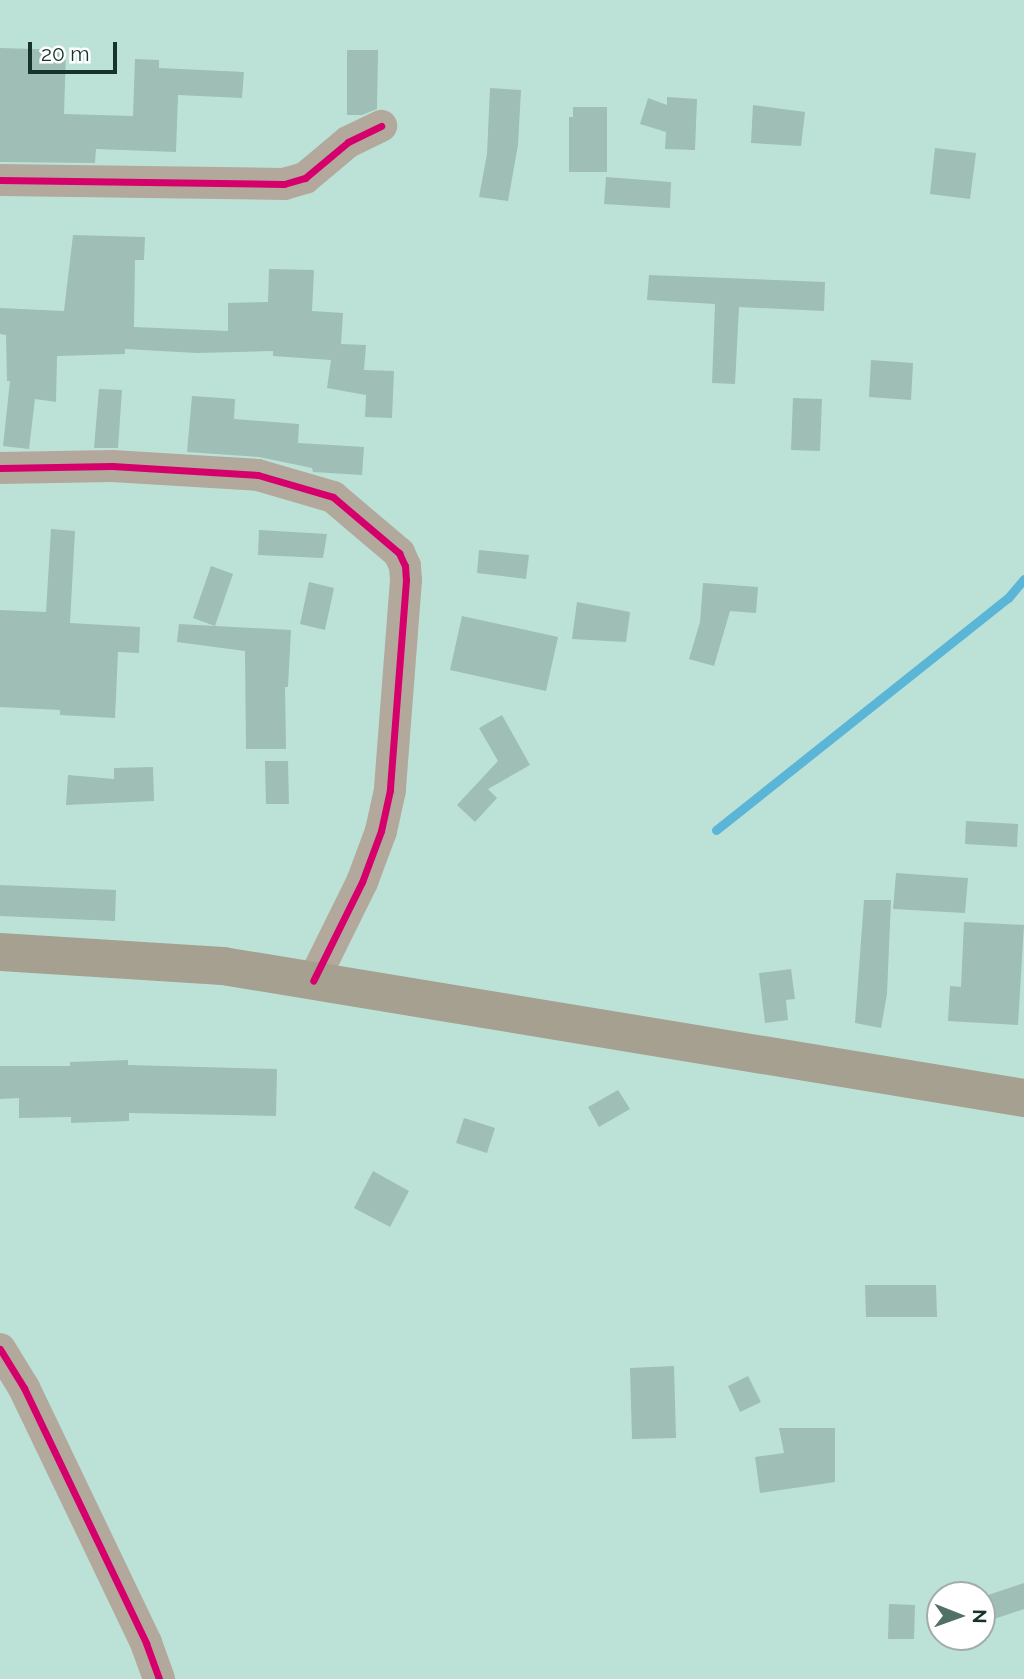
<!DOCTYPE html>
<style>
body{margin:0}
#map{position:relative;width:1024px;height:1679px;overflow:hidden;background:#bce2d7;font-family:Raleway,sans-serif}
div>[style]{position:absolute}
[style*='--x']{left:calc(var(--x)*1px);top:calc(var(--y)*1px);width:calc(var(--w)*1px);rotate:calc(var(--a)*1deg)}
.stream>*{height:9px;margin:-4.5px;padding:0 4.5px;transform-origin:4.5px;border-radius:4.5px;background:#5bb5d7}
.building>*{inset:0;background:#9fbeb5}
.minor>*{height:32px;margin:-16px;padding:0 16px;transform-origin:16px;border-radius:16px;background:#b3a89c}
.primary>*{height:38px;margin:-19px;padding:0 19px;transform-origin:19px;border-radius:19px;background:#a6a091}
.cycleway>*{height:7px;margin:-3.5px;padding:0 3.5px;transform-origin:3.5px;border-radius:3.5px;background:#d6006c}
span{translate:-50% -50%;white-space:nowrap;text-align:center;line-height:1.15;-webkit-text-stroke:7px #fff;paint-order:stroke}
.north{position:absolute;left:926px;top:1581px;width:70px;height:70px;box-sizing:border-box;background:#fff;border:2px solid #a2adab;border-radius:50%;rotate:91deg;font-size:19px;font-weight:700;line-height:28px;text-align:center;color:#17332c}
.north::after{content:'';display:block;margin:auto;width:24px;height:32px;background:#517068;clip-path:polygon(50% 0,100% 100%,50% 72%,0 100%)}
.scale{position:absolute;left:28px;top:42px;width:89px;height:32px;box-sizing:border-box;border:4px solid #17332c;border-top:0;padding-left:9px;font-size:21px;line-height:24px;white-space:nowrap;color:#17332c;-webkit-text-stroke:5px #fff;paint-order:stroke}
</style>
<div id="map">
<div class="stream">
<i style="--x:716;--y:830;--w:373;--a:-38.5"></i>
<i style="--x:1008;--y:598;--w:25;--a:-50"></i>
</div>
<div class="building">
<i style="clip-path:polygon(0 48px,66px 50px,64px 114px,133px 116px,135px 59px,159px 60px,159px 68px,244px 72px,242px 98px,178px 95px,176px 152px,96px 149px,95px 163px,0 162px)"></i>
<i style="clip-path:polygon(347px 50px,378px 50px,377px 109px,362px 115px,347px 115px)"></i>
<i style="clip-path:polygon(490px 88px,521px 90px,518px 145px,508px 201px,479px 197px,487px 154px)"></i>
<i style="clip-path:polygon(667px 97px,697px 99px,695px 150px,665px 149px,666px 132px,640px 124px,648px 98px,667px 105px)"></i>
<i style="clip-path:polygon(753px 105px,805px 112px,801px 146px,751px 143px)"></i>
<i style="clip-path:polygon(573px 107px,607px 107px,607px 172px,569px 172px,569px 117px,573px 117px)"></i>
<i style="clip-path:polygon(935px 148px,976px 153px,970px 199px,930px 194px)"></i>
<i style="clip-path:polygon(606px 177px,671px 182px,670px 208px,604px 204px)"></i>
<i style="clip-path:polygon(73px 235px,145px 237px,144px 260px,135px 260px,134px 327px,228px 331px,228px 303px,268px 302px,269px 269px,314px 270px,312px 311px,343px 313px,341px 344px,366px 345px,364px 370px,394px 371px,392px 418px,365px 417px,366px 395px,327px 388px,331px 360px,273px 356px,273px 351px,197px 353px,125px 349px,125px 354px,57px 356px,56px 402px,35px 399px,29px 449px,3px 446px,10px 381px,7px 381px,6px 335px,0 334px,0 308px,64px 311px)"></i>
<i style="clip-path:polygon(649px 275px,825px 282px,824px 311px,739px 307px,735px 384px,712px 383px,715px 304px,647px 300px)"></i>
<i style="clip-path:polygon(871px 360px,913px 363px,911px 400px,869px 397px)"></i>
<i style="clip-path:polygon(99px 389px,122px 390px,118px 448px,94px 448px)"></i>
<i style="clip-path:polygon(192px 396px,235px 399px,234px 419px,299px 424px,298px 443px,364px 447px,362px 475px,313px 472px,312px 468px,259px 457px,187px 452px)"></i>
<i style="clip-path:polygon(793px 398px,822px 399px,820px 451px,791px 450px)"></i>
<i style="clip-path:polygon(51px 529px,75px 531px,70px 623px,140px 627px,139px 653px,118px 652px,115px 718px,60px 715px,60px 710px,0 707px,0 610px,46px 612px)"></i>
<i style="clip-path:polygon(259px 530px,327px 534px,323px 558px,258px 555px)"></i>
<i style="clip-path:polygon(479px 550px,529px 555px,526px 579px,477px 573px)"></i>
<i style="clip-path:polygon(211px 566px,233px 574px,215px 626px,291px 630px,288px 687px,285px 687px,286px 749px,246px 749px,245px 651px,177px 642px,179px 624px,215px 626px,193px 618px)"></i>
<i style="clip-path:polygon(309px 582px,334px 588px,325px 630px,300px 624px)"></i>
<i style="clip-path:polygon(703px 583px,758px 587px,756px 613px,730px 611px,714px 666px,689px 659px,700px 622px)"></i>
<i style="clip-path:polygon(577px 602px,630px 612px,626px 642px,572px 639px)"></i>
<i style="clip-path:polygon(462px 616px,558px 637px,546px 691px,450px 670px)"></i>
<i style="clip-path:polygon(502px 715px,530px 765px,488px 789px,497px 798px,475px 822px,457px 805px,498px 761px,479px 728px)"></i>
<i style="clip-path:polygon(265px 761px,288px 761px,289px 804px,266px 804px)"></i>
<i style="clip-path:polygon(153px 767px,154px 801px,66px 805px,68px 775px,114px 779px,114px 768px)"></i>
<i style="clip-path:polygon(966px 821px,1018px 824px,1017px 847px,965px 844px)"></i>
<i style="clip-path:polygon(896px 873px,968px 878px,965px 913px,893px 909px)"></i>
<i style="clip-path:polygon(0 885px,116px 890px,115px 921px,0 916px)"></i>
<i style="clip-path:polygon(864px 900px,891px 900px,887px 994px,881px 1028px,855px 1023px)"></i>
<i style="clip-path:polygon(964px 922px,1024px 925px,1018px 1025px,948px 1021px,950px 986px,961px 987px)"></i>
<i style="clip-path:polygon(791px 969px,795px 999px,786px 1000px,788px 1020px,765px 1023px,759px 973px)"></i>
<i style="clip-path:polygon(128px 1060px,128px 1065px,277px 1069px,276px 1116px,129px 1113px,129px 1121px,71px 1123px,71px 1117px,19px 1118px,19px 1098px,0 1099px,0 1066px,70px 1066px,70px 1062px)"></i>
<i style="clip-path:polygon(618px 1090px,630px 1109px,599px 1127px,588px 1107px)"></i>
<i style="clip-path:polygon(464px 1118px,495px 1128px,487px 1153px,456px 1143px)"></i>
<i style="clip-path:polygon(373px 1171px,409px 1191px,390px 1227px,354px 1208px)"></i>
<i style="clip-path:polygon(865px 1285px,936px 1285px,937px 1317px,866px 1317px)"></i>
<i style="clip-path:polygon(674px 1366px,676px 1438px,632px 1439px,630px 1368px)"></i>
<i style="clip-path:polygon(748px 1376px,761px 1402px,740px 1412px,728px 1386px)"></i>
<i style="clip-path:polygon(779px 1428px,835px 1428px,835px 1482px,760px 1493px,755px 1457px,784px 1453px)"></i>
<i style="clip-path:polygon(1024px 1583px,1024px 1609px,982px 1623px,982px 1597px)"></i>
<i style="clip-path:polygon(889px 1604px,915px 1605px,914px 1639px,888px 1639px)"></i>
</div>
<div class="minor">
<i style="--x:0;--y:180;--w:284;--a:0.8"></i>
<i style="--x:284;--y:184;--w:22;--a:-16"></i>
<i style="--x:305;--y:178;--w:56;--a:-39.9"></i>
<i style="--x:348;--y:142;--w:37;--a:-26"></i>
<i style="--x:0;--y:468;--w:112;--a:-1"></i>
<i style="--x:112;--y:466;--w:146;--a:3.5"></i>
<i style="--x:258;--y:475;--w:78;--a:16.3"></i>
<i style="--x:333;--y:497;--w:87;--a:40.3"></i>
<i style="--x:399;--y:553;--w:14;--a:65"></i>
<i style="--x:405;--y:566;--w:14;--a:86"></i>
<i style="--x:406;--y:580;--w:211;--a:94.4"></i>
<i style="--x:390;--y:790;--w:42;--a:102.4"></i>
<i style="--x:381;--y:831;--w:54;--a:110.4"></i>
<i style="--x:362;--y:882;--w:110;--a:116.3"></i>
<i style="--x:0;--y:1349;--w:46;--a:58.4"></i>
<i style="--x:24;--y:1388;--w:283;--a:64.4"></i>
<i style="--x:146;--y:1643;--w:38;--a:70"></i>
</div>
<div class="primary">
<i style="--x:0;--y:952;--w:223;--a:3.6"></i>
<i style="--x:223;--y:966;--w:812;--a:9.36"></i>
</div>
<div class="cycleway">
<i style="--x:0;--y:180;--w:284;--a:0.8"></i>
<i style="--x:284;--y:184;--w:22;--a:-16"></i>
<i style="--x:305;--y:178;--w:56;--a:-39.9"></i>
<i style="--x:348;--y:142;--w:37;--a:-26"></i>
<i style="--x:0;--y:468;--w:112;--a:-1"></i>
<i style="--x:112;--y:466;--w:146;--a:3.5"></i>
<i style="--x:258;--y:475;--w:78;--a:16.3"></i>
<i style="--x:333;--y:497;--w:87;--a:40.3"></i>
<i style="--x:399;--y:553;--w:14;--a:65"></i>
<i style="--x:405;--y:566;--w:14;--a:86"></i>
<i style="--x:406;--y:580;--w:211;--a:94.4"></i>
<i style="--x:390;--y:790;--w:42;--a:102.4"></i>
<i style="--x:381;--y:831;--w:54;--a:110.4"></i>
<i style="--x:362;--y:882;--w:110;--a:116.3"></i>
<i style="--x:0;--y:1349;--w:46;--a:58.4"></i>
<i style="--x:24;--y:1388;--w:283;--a:64.4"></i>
<i style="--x:146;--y:1643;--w:38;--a:70"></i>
</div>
<div class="north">N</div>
<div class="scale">20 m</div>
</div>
